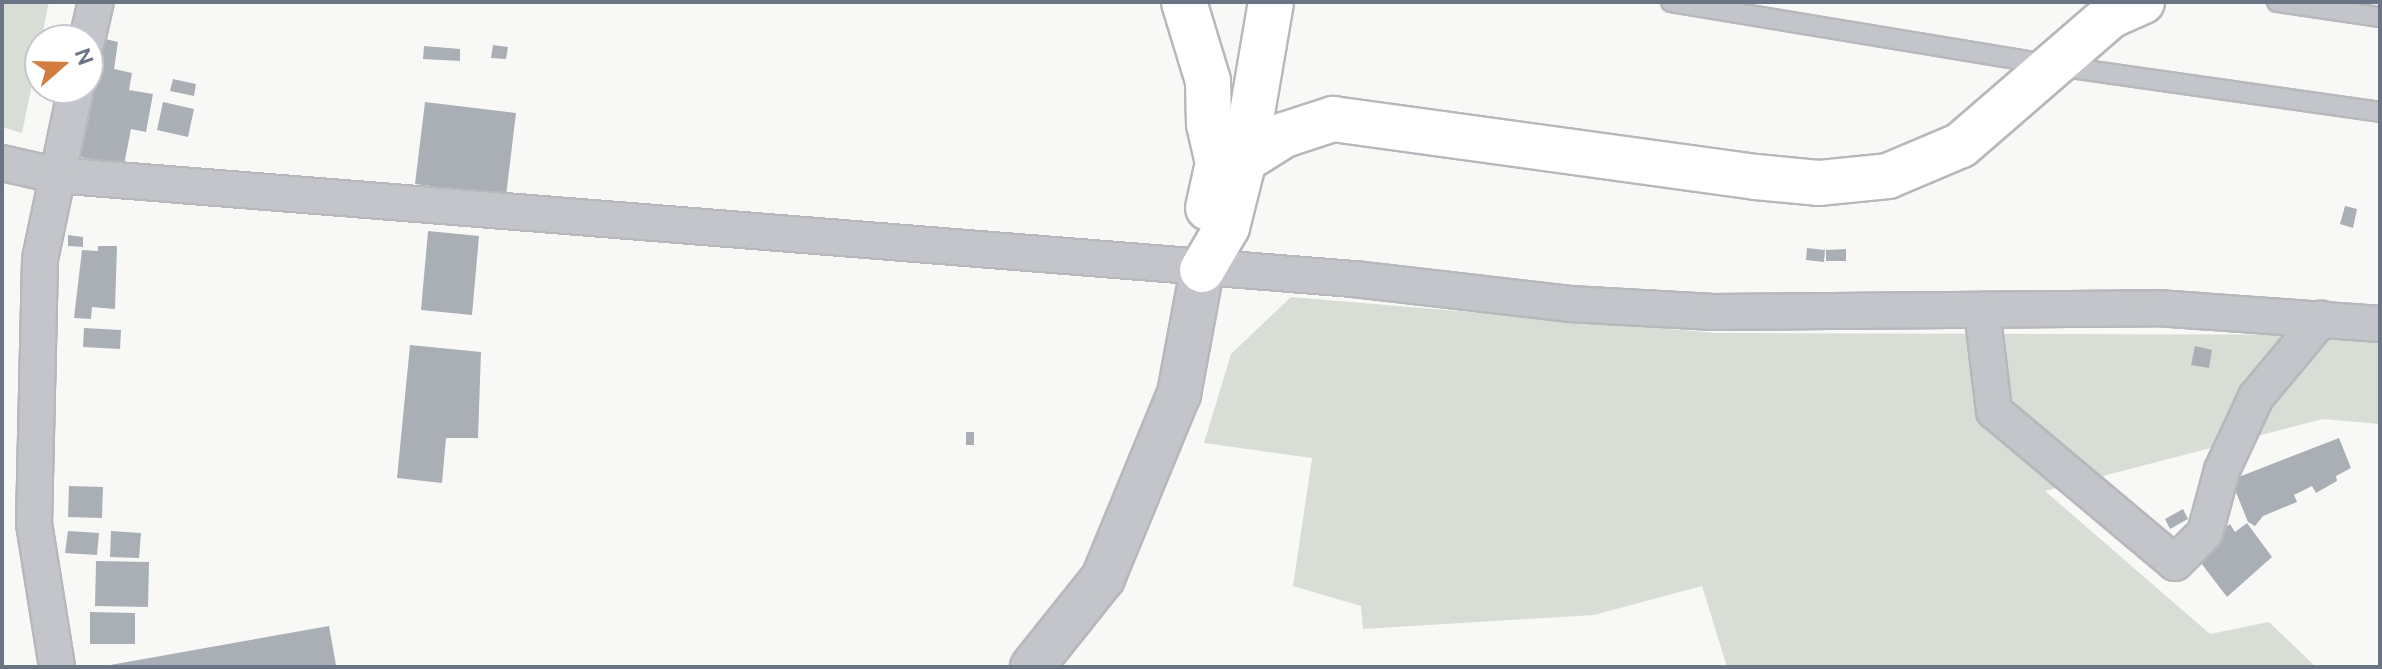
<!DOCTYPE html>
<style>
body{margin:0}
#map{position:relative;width:2382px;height:669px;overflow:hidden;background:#f8f9f7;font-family:Ubuntu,sans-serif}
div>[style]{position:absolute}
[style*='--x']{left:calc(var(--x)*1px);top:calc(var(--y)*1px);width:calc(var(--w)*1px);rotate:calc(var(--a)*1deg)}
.green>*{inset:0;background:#d8ddd6}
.building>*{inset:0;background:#aaafb6}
.roads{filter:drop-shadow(2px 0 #b6b8bc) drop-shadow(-2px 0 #b6b8bc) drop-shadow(0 2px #b6b8bc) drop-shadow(0 -2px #b6b8bc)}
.service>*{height:18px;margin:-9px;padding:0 9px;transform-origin:9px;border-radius:9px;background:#c3c5ca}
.minor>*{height:34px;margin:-17px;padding:0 17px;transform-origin:17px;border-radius:17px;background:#c3c5ca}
.tertiary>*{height:42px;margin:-21px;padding:0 21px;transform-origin:21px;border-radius:21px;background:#c3c5ca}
.motorway>*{height:44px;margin:-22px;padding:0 22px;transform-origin:22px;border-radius:22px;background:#fff}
span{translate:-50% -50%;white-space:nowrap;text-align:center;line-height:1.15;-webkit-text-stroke:8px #fff;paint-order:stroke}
.frame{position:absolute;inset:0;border:4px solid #6b7484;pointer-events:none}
.north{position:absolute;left:24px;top:24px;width:80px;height:80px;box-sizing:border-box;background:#fff;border:2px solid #c4c7ce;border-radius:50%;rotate:70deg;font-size:22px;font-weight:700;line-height:32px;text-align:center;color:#6b7484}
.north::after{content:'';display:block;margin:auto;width:28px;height:36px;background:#d27d3e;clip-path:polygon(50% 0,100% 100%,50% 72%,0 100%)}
</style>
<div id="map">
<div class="green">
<i style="clip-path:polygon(2px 2px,49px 2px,22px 133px,2px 127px)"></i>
<i style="clip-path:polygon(1291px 297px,1717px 333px,2328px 335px,2380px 343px,2380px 424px,2323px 419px,2045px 491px,2210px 634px,2269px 622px,2316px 667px,1727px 667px,1702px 586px,1594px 615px,1363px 629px,1361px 606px,1293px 586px,1312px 458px,1204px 443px,1231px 354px)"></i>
</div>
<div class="building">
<i style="clip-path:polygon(101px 38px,118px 42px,114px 69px,132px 73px,129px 90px,153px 94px,146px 132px,131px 129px,124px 165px,80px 157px)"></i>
<i style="clip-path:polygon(493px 45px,508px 47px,506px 59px,491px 58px)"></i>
<i style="clip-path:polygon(424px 46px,460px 49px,460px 61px,423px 59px)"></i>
<i style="clip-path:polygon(173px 79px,196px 84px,194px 96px,170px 91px)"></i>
<i style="clip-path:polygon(163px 102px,194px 109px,188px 137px,157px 130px)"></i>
<i style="clip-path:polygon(425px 102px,516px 113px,506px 196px,415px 184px)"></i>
<i style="clip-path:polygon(2345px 206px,2357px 209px,2353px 228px,2340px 224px)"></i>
<i style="clip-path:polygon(428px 231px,479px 236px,472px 315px,421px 310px)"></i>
<i style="clip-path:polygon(68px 235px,83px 237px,83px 247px,68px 246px)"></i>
<i style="clip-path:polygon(98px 246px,117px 246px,115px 309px,92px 307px,91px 319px,74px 318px,82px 250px,98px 251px)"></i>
<i style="clip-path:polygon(1807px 248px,1825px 250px,1824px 262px,1806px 260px)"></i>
<i style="clip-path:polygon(1846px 249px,1846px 261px,1826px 261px,1826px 250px)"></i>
<i style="clip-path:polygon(84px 328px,121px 330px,120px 349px,83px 347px)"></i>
<i style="clip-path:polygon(410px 345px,481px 352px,478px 438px,446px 438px,442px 483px,397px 478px)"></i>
<i style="clip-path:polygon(2195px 346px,2212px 350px,2209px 368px,2191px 365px)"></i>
<i style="clip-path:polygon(966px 432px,974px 432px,974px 445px,966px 445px)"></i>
<i style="clip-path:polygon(2339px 438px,2351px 468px,2336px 476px,2337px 481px,2316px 493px,2312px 486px,2294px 495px,2297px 502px,2263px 516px,2255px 526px,2248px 522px,2231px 480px)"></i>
<i style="clip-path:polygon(69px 486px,103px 487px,102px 518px,68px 517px)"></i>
<i style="clip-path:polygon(2183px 509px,2188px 519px,2170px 529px,2165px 519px)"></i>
<i style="clip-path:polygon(2247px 523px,2272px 557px,2227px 597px,2198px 559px,2218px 545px,2212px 537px,2230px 524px,2235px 532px)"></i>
<i style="clip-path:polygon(68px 531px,99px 533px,97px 555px,65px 553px)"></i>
<i style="clip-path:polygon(111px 531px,141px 533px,139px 558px,110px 557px)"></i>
<i style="clip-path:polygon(96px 561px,149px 562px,148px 607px,95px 606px)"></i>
<i style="clip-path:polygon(90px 612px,135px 613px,135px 644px,90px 644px)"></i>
<i style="clip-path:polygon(329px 626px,336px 665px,110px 667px,110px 665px)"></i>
</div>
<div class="roads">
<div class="service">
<i style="--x:1671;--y:2;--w:384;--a:9.4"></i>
<i style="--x:2050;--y:65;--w:333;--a:8.1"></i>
<i style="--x:2277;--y:2;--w:104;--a:8.3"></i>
</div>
<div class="minor">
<i style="--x:87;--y:40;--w:39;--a:-77"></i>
<i style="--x:2;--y:163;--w:54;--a:12.8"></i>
<i style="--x:55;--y:175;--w:1303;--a:4.58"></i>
<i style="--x:1354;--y:279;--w:217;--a:6.6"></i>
<i style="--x:1570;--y:304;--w:144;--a:3.2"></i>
<i style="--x:1714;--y:312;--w:443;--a:-0.5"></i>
<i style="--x:2157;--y:308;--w:224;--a:4.1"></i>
<i style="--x:1982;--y:310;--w:102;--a:83.2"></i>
<i style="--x:1994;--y:411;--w:236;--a:40"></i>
<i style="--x:2175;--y:563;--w:42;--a:-45"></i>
<i style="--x:2205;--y:533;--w:65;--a:-74.9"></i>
<i style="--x:2222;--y:470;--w:81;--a:-65"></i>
<i style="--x:2256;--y:397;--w:102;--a:-50.2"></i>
<i style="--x:57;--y:667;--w:145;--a:-99.1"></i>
<i style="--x:34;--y:524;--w:265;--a:-88.7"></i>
<i style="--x:40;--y:259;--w:175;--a:-78.1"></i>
</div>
<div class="tertiary">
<i style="--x:1032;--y:667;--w:114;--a:-51.4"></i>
<i style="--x:1103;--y:578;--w:199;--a:-67.6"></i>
<i style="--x:1179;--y:394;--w:126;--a:-79.5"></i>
</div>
<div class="motorway">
<i style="--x:1184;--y:2;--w:83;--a:73.1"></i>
<i style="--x:1208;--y:81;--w:43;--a:88.7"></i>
<i style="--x:1209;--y:124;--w:40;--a:77"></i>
<i style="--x:1218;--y:163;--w:46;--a:102.5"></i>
<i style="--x:1244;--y:160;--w:47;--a:-32"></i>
<i style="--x:1284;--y:135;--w:52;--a:-18.1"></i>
<i style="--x:1333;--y:119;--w:427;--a:7.8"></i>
<i style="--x:1756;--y:177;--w:62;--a:5.5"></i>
<i style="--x:1818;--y:183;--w:70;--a:-5.7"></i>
<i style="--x:1888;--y:176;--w:79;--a:-23"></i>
<i style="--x:1961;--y:145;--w:197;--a:-40.9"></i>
<i style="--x:2110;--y:16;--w:35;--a:-24"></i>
<i style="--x:1202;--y:270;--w:50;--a:-59.8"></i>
<i style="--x:1227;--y:227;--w:69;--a:-75.8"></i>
<i style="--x:1244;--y:160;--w:160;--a:-80.3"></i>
</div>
</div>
<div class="frame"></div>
<div class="north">N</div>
</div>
